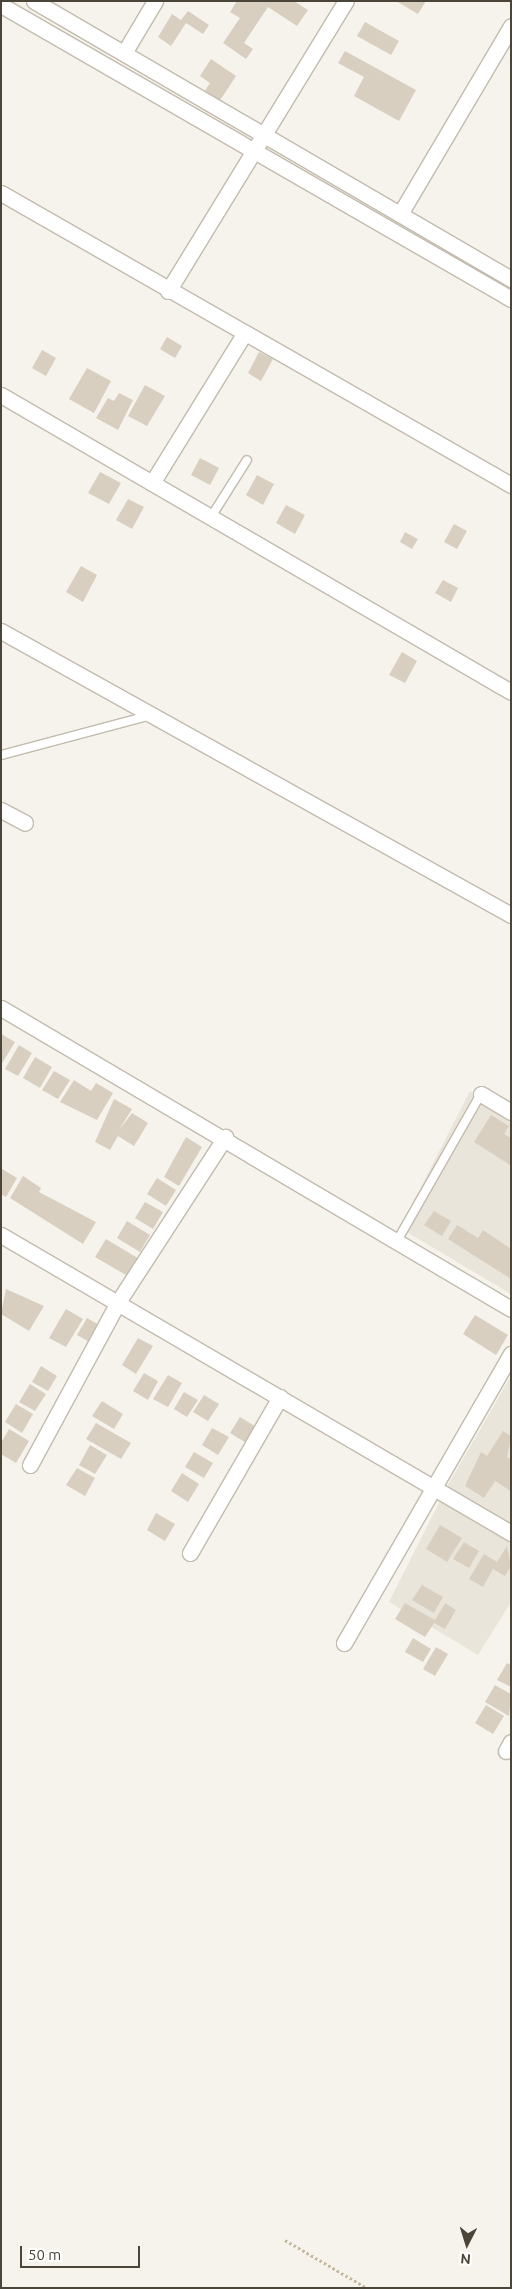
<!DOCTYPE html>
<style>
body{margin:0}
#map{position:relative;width:512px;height:2289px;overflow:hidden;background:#f6f3ec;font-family:Ubuntu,sans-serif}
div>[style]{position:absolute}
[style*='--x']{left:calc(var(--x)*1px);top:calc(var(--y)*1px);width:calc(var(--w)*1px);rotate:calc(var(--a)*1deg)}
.residential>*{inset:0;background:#eae5da}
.building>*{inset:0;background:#d8cfc1}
.path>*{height:3px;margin-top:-1.5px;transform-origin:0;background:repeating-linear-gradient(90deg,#c4b79f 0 2.5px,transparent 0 5px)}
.roads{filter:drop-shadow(1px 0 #c2bbae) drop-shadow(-1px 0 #c2bbae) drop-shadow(0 1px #c2bbae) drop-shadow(0 -1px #c2bbae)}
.lane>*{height:8px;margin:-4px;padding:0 4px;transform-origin:4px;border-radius:4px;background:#fff}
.street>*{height:15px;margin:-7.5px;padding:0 7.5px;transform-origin:7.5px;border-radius:7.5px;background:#fff}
span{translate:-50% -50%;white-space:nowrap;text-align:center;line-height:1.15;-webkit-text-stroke:4px #fff;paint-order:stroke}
.frame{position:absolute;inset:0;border:2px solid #4b4439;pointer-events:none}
.north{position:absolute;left:442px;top:2219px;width:50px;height:50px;-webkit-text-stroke:4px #fff;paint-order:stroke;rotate:185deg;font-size:14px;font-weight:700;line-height:20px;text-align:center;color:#4b4439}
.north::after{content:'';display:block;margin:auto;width:18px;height:22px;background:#4b4439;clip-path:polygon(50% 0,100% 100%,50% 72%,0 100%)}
.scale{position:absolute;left:20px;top:2246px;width:120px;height:22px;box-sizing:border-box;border:2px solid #4b4439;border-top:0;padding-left:6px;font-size:15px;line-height:18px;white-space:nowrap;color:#4b4439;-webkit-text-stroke:4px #fff;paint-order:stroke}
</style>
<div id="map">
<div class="residential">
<i style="clip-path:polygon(470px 1091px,511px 1115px,511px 1294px,400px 1228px)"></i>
<i style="clip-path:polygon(511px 1376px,511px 1602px,478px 1655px,389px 1602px,449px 1483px)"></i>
</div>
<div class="building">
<i style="clip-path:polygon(237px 1px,294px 1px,308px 10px,297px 26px,268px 7px,244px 43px,253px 49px,246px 59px,223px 43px,240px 18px,230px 12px)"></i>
<i style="clip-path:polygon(396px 1px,426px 1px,418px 14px)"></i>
<i style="clip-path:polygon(188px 11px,209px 25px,203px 34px,186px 23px,171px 46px,158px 37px,172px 14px,181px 20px)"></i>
<i style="clip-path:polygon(365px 22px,399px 41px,391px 55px,357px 36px)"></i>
<i style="clip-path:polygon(345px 51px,416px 90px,399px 121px,354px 96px,364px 77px,338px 63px)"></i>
<i style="clip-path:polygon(211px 59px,236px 76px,219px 102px,204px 92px,210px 83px,200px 76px)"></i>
<i style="clip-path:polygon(167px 337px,182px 346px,175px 358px,160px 349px)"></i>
<i style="clip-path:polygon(42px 350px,56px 358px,46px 376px,32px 368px)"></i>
<i style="clip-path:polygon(259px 352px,273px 359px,261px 381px,248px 373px)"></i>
<i style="clip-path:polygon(87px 368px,111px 381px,94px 413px,69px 399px)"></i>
<i style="clip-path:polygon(145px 385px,165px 396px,147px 426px,128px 416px)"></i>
<i style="clip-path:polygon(119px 393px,133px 400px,118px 430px,96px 418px,108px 398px,114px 401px)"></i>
<i style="clip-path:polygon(200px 458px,219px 468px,210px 485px,191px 475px)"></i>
<i style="clip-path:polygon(100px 472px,121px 483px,109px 504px,88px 493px)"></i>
<i style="clip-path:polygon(257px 475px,274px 484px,263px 505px,246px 495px)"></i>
<i style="clip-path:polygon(128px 499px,144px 507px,132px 529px,116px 520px)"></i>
<i style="clip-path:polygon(286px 505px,305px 515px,295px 534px,276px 523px)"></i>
<i style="clip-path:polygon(454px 524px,467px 531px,457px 549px,444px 542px)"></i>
<i style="clip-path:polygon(405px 532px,418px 539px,412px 549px,400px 542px)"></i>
<i style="clip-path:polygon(81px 566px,97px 575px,83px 602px,66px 592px)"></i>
<i style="clip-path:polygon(443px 580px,458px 588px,451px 602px,435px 593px)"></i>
<i style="clip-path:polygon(402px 652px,417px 661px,405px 683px,389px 675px)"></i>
<i style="clip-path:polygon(1px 1034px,15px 1042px,1px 1065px)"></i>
<i style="clip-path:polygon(19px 1045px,32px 1053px,18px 1076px,5px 1069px)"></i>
<i style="clip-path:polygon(35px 1057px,52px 1067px,40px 1088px,23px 1078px)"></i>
<i style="clip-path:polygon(54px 1071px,70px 1080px,58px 1099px,42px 1090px)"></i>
<i style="clip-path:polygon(74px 1080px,91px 1091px,96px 1083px,113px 1093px,97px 1120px,60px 1102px)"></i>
<i style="clip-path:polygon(114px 1099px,132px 1109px,119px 1130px,132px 1113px,148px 1123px,134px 1146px,118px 1136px,110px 1150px,95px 1142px)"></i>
<i style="clip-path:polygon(491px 1115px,509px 1126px,504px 1134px,511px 1138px,510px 1165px,474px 1142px)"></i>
<i style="clip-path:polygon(186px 1137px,202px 1147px,179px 1186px,164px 1177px)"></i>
<i style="clip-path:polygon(2px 1169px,17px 1178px,6px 1197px,1px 1194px)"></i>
<i style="clip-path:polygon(23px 1176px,41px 1188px,39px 1192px,96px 1222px,83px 1244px,10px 1198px)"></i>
<i style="clip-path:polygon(157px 1178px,176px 1190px,166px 1206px,147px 1194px)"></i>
<i style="clip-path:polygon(145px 1202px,163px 1212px,153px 1229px,135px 1218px)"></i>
<i style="clip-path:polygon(434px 1211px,451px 1221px,442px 1236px,424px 1225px)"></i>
<i style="clip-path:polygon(127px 1221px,150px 1235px,140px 1252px,117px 1238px)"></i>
<i style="clip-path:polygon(457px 1225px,478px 1238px,483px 1230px,511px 1249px,511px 1279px,448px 1239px)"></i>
<i style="clip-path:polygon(106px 1239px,141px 1260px,131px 1278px,95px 1257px)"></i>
<i style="clip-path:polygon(6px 1289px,44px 1306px,29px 1331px,1px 1314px)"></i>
<i style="clip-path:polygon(66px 1309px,83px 1319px,66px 1347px,49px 1338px)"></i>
<i style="clip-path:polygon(475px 1315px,508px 1335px,496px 1355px,463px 1334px)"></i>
<i style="clip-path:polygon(87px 1318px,101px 1326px,91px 1343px,77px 1335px)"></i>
<i style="clip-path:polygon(138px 1338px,153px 1346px,136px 1374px,122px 1365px)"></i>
<i style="clip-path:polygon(41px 1366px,57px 1376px,48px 1391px,32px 1382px)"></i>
<i style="clip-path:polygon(144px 1373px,158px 1381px,148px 1400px,133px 1391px)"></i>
<i style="clip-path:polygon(168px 1375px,182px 1383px,168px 1407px,153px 1399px)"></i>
<i style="clip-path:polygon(30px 1384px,46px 1394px,35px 1411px,19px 1402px)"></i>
<i style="clip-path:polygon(184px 1392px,198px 1400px,187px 1417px,174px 1409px)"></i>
<i style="clip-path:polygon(204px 1395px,219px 1404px,208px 1421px,193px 1412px)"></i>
<i style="clip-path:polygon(102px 1401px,123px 1414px,114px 1429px,92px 1416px)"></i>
<i style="clip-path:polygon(16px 1404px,33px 1414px,22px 1433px,5px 1422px)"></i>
<i style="clip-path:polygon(240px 1417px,258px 1428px,248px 1444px,230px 1433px)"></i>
<i style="clip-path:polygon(96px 1423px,131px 1443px,121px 1459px,86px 1439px)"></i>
<i style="clip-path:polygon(212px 1428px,229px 1437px,218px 1455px,202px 1445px)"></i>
<i style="clip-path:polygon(9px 1429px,29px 1441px,16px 1463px,1px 1454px,1px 1443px)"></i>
<i style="clip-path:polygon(503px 1431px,511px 1436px,507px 1457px,511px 1460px,511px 1491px,495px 1481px,484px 1498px,465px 1486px,481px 1452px,487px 1456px)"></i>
<i style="clip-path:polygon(90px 1445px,107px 1455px,95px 1474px,79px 1465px)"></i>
<i style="clip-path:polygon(194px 1452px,213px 1463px,204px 1478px,185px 1467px)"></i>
<i style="clip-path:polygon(77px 1468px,95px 1478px,85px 1496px,66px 1485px)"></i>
<i style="clip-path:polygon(182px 1473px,199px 1484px,188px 1502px,171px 1491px)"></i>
<i style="clip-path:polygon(156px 1513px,175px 1524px,165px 1541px,147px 1530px)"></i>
<i style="clip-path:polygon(440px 1525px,462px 1538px,447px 1562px,426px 1549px)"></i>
<i style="clip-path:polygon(464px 1542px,479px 1551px,469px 1568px,453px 1559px)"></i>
<i style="clip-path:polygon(507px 1546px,511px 1566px,505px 1576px,493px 1569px,483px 1587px,469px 1579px,484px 1554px,497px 1562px)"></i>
<i style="clip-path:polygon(422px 1585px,443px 1597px,434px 1613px,412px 1600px)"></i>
<i style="clip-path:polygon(405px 1603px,435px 1620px,445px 1603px,456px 1610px,445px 1629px,434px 1623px,425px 1637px,395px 1619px)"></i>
<i style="clip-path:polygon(413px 1638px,431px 1649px,423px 1662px,405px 1652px)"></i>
<i style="clip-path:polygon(436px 1647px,448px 1654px,435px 1676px,423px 1669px)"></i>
<i style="clip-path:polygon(507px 1663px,511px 1665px,511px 1687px,497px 1680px)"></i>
<i style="clip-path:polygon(495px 1685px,511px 1694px,509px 1716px,485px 1702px)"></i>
<i style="clip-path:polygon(486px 1705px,504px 1716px,493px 1734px,475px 1723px)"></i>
</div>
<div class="path">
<i style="--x:285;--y:2240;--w:95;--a:30.3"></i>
</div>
<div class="roads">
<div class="lane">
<i style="--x:211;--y:517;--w:67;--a:-57.7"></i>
<i style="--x:1;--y:755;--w:155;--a:-14.9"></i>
<i style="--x:397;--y:1241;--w:169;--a:-60.3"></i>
</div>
<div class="street">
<i style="--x:34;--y:1;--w:552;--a:30.23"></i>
<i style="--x:1;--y:5;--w:589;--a:29.96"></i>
<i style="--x:124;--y:53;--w:61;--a:-59.2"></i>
<i style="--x:1;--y:193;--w:588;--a:29.79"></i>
<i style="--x:400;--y:214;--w:218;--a:-59.4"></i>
<i style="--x:168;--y:291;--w:340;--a:-58.5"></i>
<i style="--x:1;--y:395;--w:590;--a:30.21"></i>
<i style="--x:152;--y:483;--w:175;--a:-58.3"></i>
<i style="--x:1;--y:631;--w:584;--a:29.11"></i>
<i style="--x:1;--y:810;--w:27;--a:28"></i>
<i style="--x:1;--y:1008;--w:592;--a:30.55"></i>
<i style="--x:481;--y:1094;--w:35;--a:31"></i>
<i style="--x:1;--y:1235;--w:591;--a:30.3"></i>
<i style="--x:30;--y:1465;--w:185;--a:-61.6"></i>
<i style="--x:118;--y:1302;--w:197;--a:-57"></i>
<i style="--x:190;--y:1553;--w:180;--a:-60"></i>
<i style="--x:344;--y:1643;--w:334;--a:-60"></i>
<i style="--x:506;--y:1751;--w:10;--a:-61"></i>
</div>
</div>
<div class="frame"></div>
<div class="north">N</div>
<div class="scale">50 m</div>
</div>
